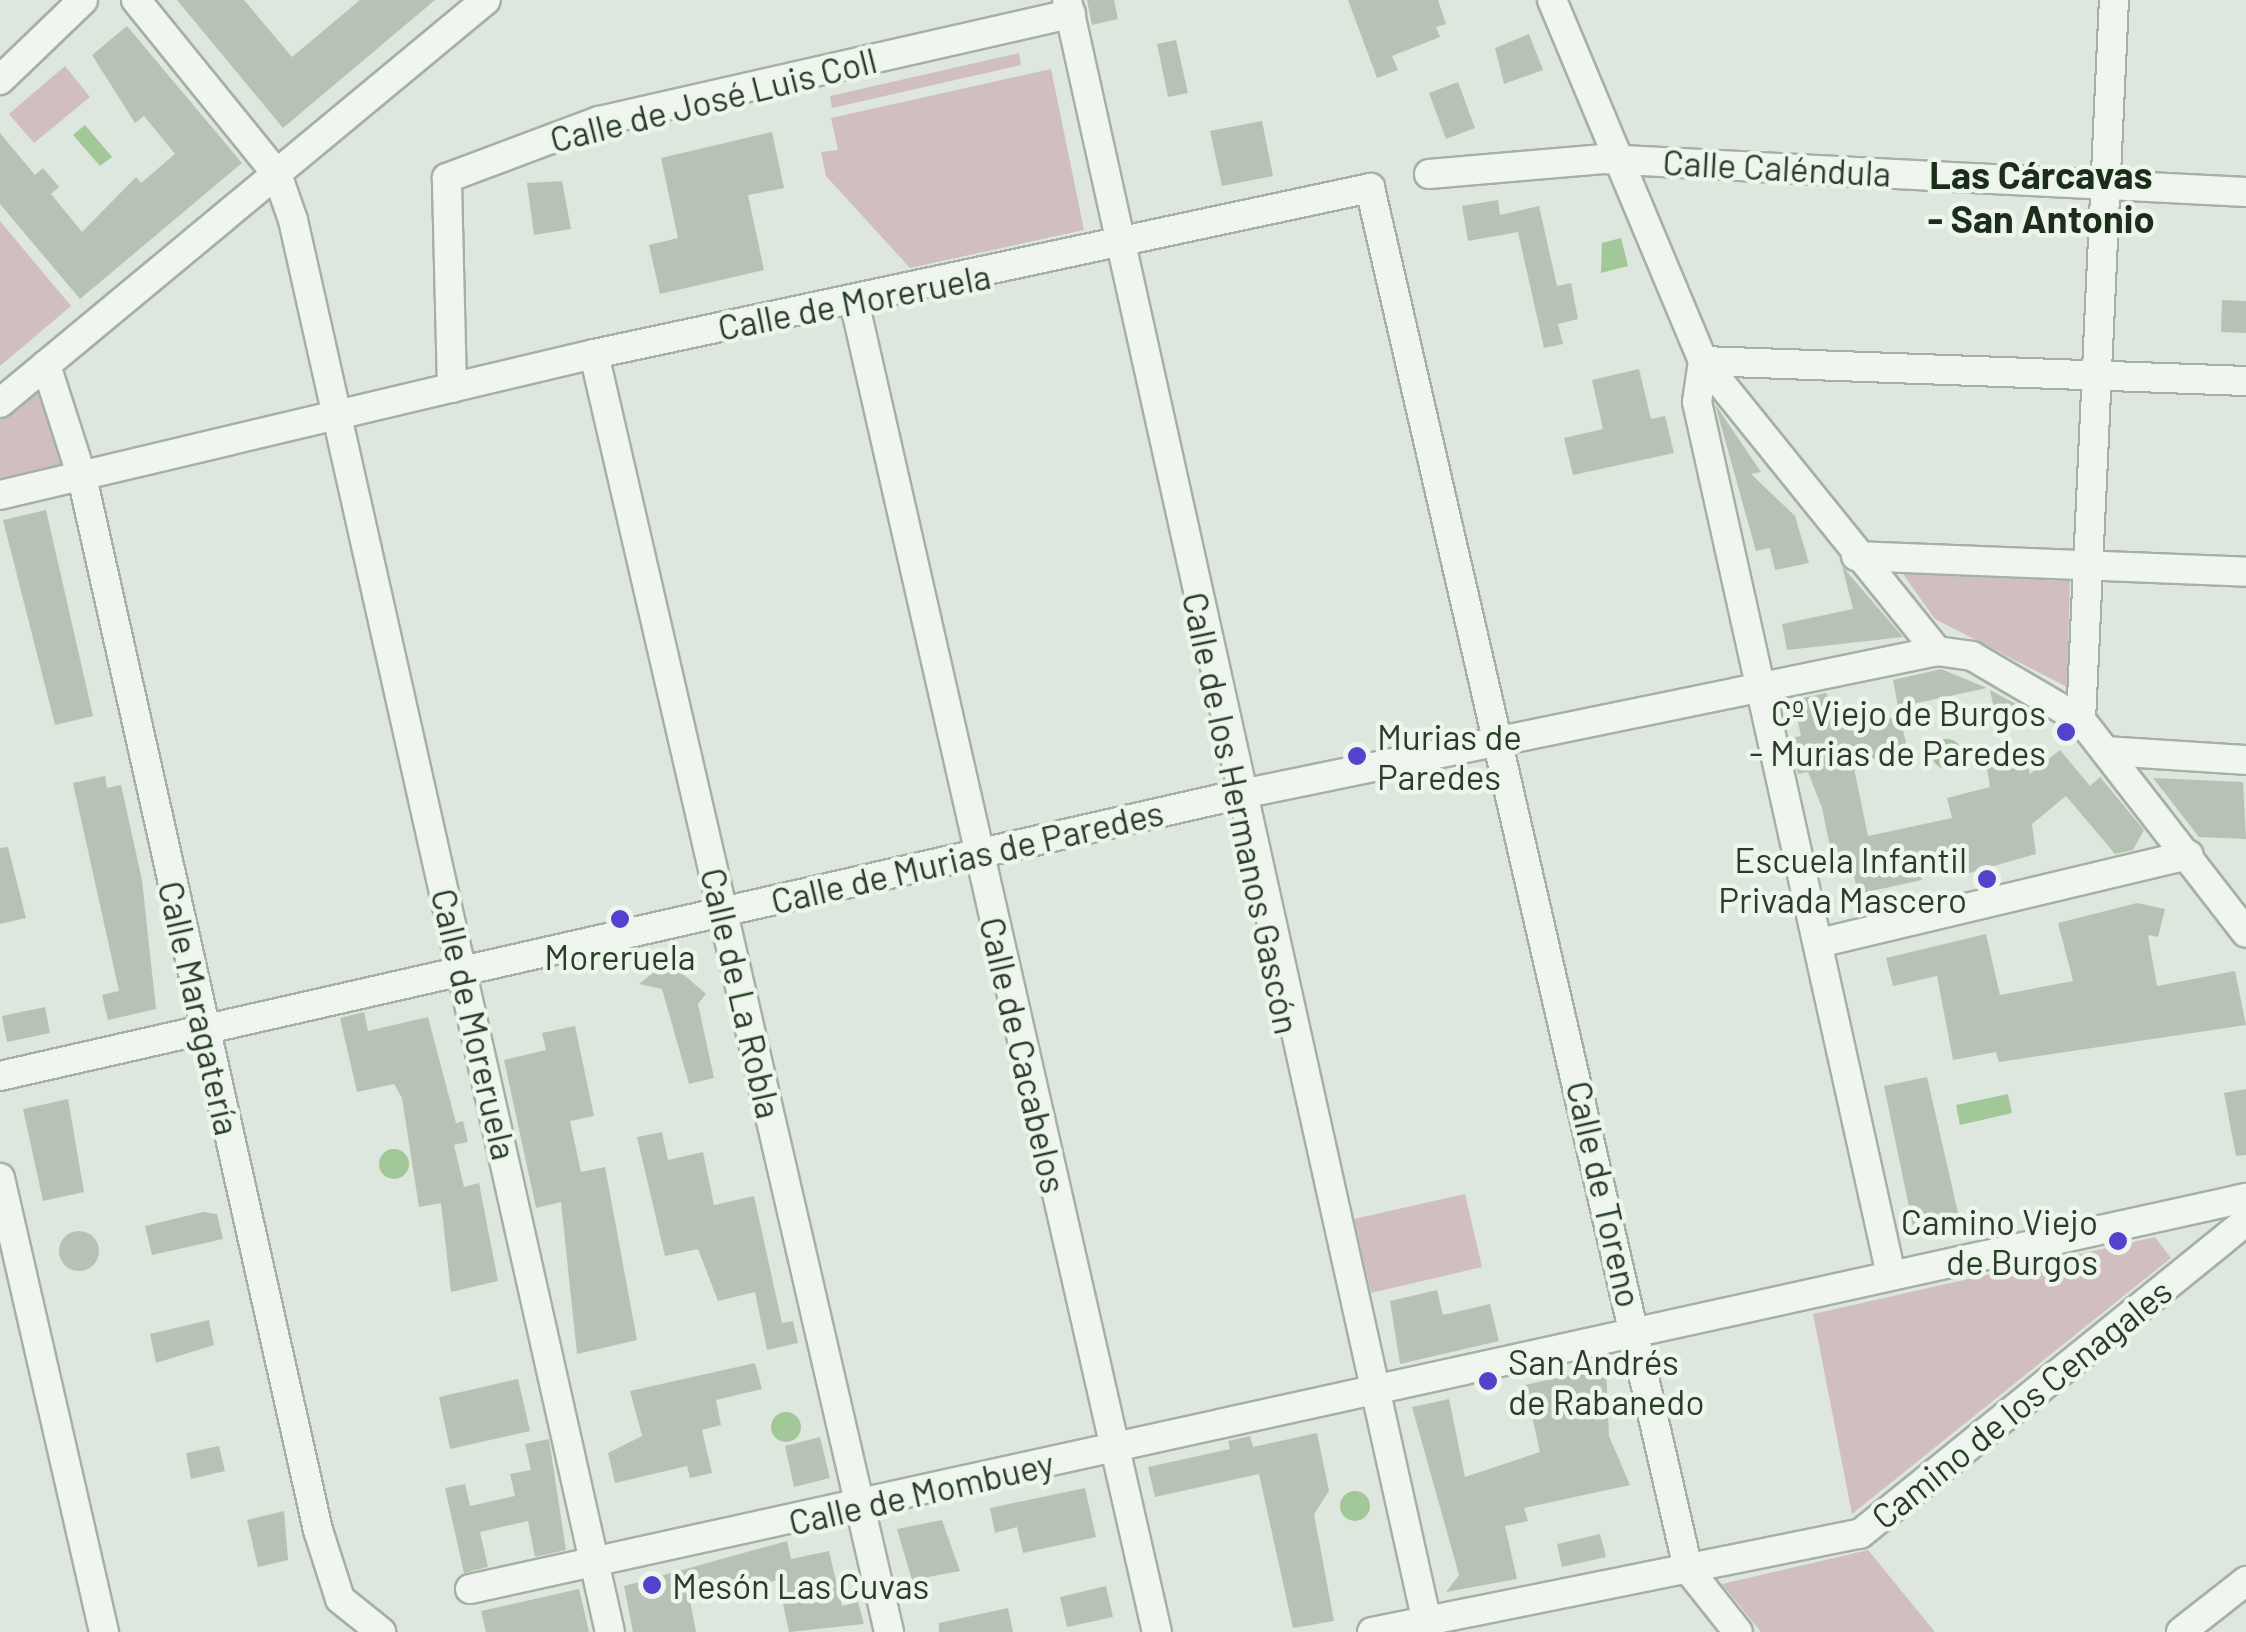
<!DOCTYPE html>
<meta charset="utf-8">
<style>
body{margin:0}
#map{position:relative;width:2246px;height:1632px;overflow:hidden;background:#dee7dd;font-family:Barlow,sans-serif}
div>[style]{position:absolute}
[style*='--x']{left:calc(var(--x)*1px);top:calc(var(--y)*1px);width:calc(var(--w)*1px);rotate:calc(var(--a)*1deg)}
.green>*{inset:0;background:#d1bebe}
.water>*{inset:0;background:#a2c798}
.round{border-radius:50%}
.building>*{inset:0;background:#b6c3b4}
.roads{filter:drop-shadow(2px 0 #a4b1a3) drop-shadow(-2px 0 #a4b1a3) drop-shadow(0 2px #a4b1a3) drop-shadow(0 -2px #a4b1a3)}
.minor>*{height:28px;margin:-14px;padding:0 14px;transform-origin:14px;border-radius:14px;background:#f0f5f0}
.dots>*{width:28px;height:28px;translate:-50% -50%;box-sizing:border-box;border:5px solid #edf5ec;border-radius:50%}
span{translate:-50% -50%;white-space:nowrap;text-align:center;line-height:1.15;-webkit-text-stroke:9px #edf5ec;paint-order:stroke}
.street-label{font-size:35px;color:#293d27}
.poi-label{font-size:35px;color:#293d27}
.right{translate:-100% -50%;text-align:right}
.left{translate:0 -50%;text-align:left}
.neighbourhood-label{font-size:38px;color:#1a2e19;font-weight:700}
</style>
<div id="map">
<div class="green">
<i style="clip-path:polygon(1019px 53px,1021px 65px,832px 108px,830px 96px)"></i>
<i style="clip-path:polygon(65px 66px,90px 97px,34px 143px,9px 114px)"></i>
<i style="clip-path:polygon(1051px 69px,1084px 230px,910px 268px,826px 176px,821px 152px,838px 150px,831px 118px)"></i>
<i style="clip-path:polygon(0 221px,71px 306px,0 366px)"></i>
<i style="clip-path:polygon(27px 394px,44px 394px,63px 465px,0 484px,0 417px)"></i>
<i style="clip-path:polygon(1903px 574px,2070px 581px,2067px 687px,1935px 619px)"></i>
<i style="clip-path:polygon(1465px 1194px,1482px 1267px,1371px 1293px,1354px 1219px)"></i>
<i style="clip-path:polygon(2155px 1237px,2171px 1258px,1852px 1514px,1813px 1314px)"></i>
<i style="clip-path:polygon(1868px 1550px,1935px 1632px,1761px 1632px,1722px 1584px)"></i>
</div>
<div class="water">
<i style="clip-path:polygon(85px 125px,112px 157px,100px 166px,73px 135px)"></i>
<i style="clip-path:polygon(1621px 238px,1628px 266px,1601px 273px,1602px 243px)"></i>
<i class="round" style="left:1932px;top:739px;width:30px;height:30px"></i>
<i style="clip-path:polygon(2008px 1094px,2012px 1113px,1960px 1125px,1956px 1105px)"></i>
<i class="round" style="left:379px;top:1149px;width:30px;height:30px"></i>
<i class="round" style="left:771px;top:1412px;width:30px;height:30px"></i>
<i class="round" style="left:1340px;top:1491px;width:30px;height:30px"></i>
</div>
<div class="building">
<i style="clip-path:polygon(177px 0,244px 0,292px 57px,360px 0,435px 0,283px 128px)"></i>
<i style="clip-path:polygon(1087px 0,1114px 0,1118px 19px,1092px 25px)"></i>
<i style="clip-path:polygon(1348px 0,1438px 0,1446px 24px,1436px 27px,1440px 37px,1392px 56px,1398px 70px,1377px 78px)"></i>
<i style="clip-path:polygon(127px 26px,242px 163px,80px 299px,0 204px,0 133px,35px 175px,43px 168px,59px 187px,51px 194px,82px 232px,136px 177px,141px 183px,175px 154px,144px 116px,135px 123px,92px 55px)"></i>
<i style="clip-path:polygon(1529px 34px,1543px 70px,1504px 84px,1495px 48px)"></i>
<i style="clip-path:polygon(1176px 40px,1188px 93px,1168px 97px,1157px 44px)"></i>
<i style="clip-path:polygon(1458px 82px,1475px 128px,1446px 139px,1429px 93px)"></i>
<i style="clip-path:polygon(1262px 121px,1273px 176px,1222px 186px,1210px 131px)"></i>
<i style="clip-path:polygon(772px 132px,784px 188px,748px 195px,764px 270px,660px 294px,649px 245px,678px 238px,661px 158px)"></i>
<i style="clip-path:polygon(562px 181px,571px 229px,534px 235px,527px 183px)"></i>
<i style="clip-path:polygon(1498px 200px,1500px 215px,1539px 206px,1557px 286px,1571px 283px,1578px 319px,1558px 324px,1563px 344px,1544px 348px,1518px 232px,1468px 241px,1462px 206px)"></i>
<i style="clip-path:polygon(2222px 300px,2246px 301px,2246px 333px,2221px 332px)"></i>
<i style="clip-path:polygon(1639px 369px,1651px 419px,1665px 416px,1674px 453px,1573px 475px,1564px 438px,1603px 429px,1592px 380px)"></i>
<i style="clip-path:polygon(1715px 404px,1761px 472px,1751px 474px,1795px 516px,1809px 563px,1775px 570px,1770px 548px,1756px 551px)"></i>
<i style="clip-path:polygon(46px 510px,93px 716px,55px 725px,3px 520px)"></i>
<i style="clip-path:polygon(1842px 566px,1903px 637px,1787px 650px,1782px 624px,1853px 609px)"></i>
<i style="clip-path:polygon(1941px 669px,1987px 688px,1898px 707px,1893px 680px)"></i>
<i style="clip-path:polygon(1990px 690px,2025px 709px,2000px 737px)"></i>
<i style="clip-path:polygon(1826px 693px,1844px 727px,1900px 716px,1908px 752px,1853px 763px,1868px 836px,1952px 818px,1947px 798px,1990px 787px,1985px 757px,2023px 750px,2030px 774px,2060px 750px,2090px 786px,2100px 777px,2144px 830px,2133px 850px,2115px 854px,2066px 796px,2032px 824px,2036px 854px,1966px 874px,1959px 848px,1918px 856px,1922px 880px,1858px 894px,1853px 872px,1836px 876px,1822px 808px,1808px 772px,1798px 774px,1790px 738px,1801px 736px,1793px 700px)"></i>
<i style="clip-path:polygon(105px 776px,107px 788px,121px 785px,142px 880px,156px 1009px,108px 1020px,102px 995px,119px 991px,73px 783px)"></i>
<i style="clip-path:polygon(2153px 778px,2243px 782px,2246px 839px,2199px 837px)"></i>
<i style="clip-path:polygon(8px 847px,26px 918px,0 924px,0 848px)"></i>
<i style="clip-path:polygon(2137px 903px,2165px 909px,2158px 937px,2148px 935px,2157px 986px,2235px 971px,2246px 1025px,1999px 1062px,1996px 1052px,1953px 1060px,1937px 976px,1893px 986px,1886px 958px,1986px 934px,2000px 995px,2073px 981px,2058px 923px)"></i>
<i style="clip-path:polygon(668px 961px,706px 994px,698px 1004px,714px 1078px,689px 1084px,662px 989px,639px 984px)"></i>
<i style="clip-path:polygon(45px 1007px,50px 1033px,7px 1042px,2px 1016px)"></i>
<i style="clip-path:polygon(364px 1012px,368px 1031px,428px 1017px,456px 1123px,463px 1121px,468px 1142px,454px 1145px,464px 1187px,479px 1183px,498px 1281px,451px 1292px,441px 1203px,419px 1207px,402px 1098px,394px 1084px,357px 1092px,340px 1018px)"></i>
<i style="clip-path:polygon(575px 1026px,594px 1116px,570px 1121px,581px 1172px,605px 1167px,637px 1340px,577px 1354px,561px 1202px,536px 1208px,504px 1060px,546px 1050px,542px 1033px)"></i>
<i style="clip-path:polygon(1927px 1077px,1961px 1226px,1915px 1236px,1884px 1086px)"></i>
<i style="clip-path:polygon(2246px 1089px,2246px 1155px,2236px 1156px,2224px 1093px)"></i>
<i style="clip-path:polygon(68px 1099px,84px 1192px,43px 1201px,23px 1109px)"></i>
<i style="clip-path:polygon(662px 1132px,668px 1160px,703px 1152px,714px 1205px,754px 1196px,782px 1323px,793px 1321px,798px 1343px,767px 1350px,755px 1292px,718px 1301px,698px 1249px,665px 1256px,637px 1137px)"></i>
<i style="clip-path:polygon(203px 1212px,217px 1214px,223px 1239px,152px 1255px,145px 1226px)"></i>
<i class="round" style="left:59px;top:1231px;width:40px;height:40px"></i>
<i style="clip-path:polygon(1437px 1290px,1443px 1315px,1490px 1304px,1499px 1341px,1400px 1364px,1390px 1301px)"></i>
<i style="clip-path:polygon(209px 1320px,214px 1345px,156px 1363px,150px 1334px)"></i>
<i style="clip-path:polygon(755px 1363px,762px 1389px,716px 1400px,721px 1425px,702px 1430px,712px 1473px,690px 1478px,687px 1466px,615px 1483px,608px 1453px,642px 1436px,630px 1391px)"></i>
<i style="clip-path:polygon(1606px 1367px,1609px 1436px,1630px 1485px,1524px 1508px,1528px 1521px,1505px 1526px,1517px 1579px,1446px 1592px,1459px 1575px,1412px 1407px,1449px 1399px,1465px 1477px,1540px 1452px,1525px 1385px)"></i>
<i style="clip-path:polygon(518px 1379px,530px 1431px,450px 1449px,439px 1397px)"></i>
<i style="clip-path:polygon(1317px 1433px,1329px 1491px,1314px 1514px,1334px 1621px,1293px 1628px,1259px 1474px,1155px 1497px,1148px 1467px,1230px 1449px,1228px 1441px,1250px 1436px,1253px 1447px)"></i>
<i style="clip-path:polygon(820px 1437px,830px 1478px,794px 1487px,785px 1446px)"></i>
<i style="clip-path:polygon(549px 1439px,566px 1550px,535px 1557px,528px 1521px,480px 1532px,488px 1567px,464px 1573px,445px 1488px,465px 1484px,470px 1506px,515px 1496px,510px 1474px,531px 1470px,525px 1444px)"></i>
<i style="clip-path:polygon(219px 1446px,225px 1471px,191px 1479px,186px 1453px)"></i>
<i style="clip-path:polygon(1085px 1488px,1096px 1537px,1023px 1553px,1017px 1527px,995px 1533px,990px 1508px)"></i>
<i style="clip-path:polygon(284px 1511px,288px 1560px,258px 1567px,247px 1520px)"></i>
<i style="clip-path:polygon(942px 1520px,960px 1571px,912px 1580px,897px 1529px)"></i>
<i style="clip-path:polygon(1600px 1534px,1606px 1557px,1562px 1567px,1557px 1544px)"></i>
<i style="clip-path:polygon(787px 1541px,791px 1559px,829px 1551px,842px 1606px,858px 1602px,864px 1624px,789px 1632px,778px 1580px,690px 1600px,696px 1632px,633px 1632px,624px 1586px)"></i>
<i style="clip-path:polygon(1106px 1586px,1113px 1617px,1067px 1627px,1060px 1597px)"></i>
<i style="clip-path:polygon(579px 1589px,589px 1632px,486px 1632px,481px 1611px)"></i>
<i style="clip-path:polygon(1008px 1608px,1013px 1632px,939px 1632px,939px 1623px)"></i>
</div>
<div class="roads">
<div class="minor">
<i style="--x:136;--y:0;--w:224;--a:51"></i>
<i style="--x:277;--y:174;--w:49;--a:70.8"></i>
<i style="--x:293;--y:220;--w:1447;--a:77.35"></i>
<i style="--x:1067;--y:0;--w:1662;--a:77.49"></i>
<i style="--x:1552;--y:0;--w:391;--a:67.3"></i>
<i style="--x:1703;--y:361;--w:373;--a:51.1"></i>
<i style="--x:0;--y:80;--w:115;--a:-43.9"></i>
<i style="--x:1429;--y:174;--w:175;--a:-4.9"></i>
<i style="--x:1603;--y:159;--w:644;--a:2.94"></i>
<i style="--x:854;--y:301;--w:1365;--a:77.18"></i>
<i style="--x:594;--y:354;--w:1312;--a:77"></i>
<i style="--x:1703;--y:361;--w:41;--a:98.3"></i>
<i style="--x:1697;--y:402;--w:894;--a:77.47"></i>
<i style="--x:1703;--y:361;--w:543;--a:2.11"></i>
<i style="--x:46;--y:365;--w:118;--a:72.2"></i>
<i style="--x:82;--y:477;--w:1079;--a:77.37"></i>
<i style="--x:318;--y:1530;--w:72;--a:72.3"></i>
<i style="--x:340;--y:1599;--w:53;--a:38.8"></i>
<i style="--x:452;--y:388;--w:210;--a:-91.4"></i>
<i style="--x:447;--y:178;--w:162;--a:-20.6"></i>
<i style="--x:599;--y:121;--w:484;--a:-12.8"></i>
<i style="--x:0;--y:403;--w:631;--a:-39.67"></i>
<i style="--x:0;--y:495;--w:611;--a:-13.35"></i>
<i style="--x:594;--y:354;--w:794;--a:-12.07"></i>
<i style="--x:1370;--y:188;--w:1417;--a:77.03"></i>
<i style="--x:1688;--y:1569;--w:80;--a:51.6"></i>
<i style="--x:1856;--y:556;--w:390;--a:2.3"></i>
<i style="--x:2081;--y:720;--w:721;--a:-87.38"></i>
<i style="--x:2107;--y:751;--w:139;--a:3.7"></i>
<i style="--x:1819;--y:943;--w:380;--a:-13.4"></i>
<i style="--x:0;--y:1076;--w:1269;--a:-12.8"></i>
<i style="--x:1237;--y:795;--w:715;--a:-11.62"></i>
<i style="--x:1937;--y:651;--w:35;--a:8"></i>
<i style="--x:1972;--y:656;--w:126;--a:30.4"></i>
<i style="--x:2081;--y:720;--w:269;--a:52.2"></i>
<i style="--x:0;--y:1178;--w:466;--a:77.1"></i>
<i style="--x:470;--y:1589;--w:1819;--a:-12.42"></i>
<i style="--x:1372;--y:1632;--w:498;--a:-11.4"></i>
<i style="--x:1860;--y:1534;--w:497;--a:-39"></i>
<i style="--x:2181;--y:1632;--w:83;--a:-38.1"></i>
</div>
</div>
<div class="dots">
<i style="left:2066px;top:732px;background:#5242cc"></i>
<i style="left:1357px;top:756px;background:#5242cc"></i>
<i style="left:1987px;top:879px;background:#5242cc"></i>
<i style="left:620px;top:919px;background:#5242cc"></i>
<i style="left:2118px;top:1241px;background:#5242cc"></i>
<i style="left:1488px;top:1381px;background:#5242cc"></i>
<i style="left:652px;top:1585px;background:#5242cc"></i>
</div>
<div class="street-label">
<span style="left:713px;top:99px;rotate:-14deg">Calle de José Luis Coll</span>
<span style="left:1777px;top:167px;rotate:3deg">Calle Caléndula</span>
<span style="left:854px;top:301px;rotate:-11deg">Calle de Moreruela</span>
<span style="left:1242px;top:813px;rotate:78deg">Calle de los Hermanos Gascón</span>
<span style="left:967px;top:856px;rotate:-13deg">Calle de Murias de Paredes</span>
<span style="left:742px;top:993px;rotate:77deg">Calle de La Robla</span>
<span style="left:200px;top:1008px;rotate:77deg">Calle Maragatería</span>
<span style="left:475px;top:1024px;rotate:77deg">Calle de Moreruela</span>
<span style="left:1024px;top:1055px;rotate:77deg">Calle de Cacabelos</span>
<span style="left:1605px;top:1194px;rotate:77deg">Calle de Toreno</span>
<span style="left:2021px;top:1403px;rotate:-39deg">Camino de los Cenagales</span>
<span style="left:921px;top:1492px;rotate:-13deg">Calle de Mombuey</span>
</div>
<div class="poi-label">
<span class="right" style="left:2046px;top:732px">Cº Viejo de Burgos<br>- Murias de Paredes</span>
<span class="left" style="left:1377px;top:756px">Murias de<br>Paredes</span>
<span class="right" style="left:1967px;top:879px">Escuela Infantil<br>Privada Mascero</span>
<span style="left:620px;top:956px">Moreruela</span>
<span class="right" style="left:2098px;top:1241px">Camino Viejo<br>de Burgos</span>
<span class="left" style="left:1508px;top:1381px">San Andrés<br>de Rabanedo</span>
<span class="left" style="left:672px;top:1585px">Mesón Las Cuvas</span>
</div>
<div class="neighbourhood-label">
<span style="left:2041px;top:197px">Las Cárcavas<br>- San Antonio</span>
</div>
</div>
